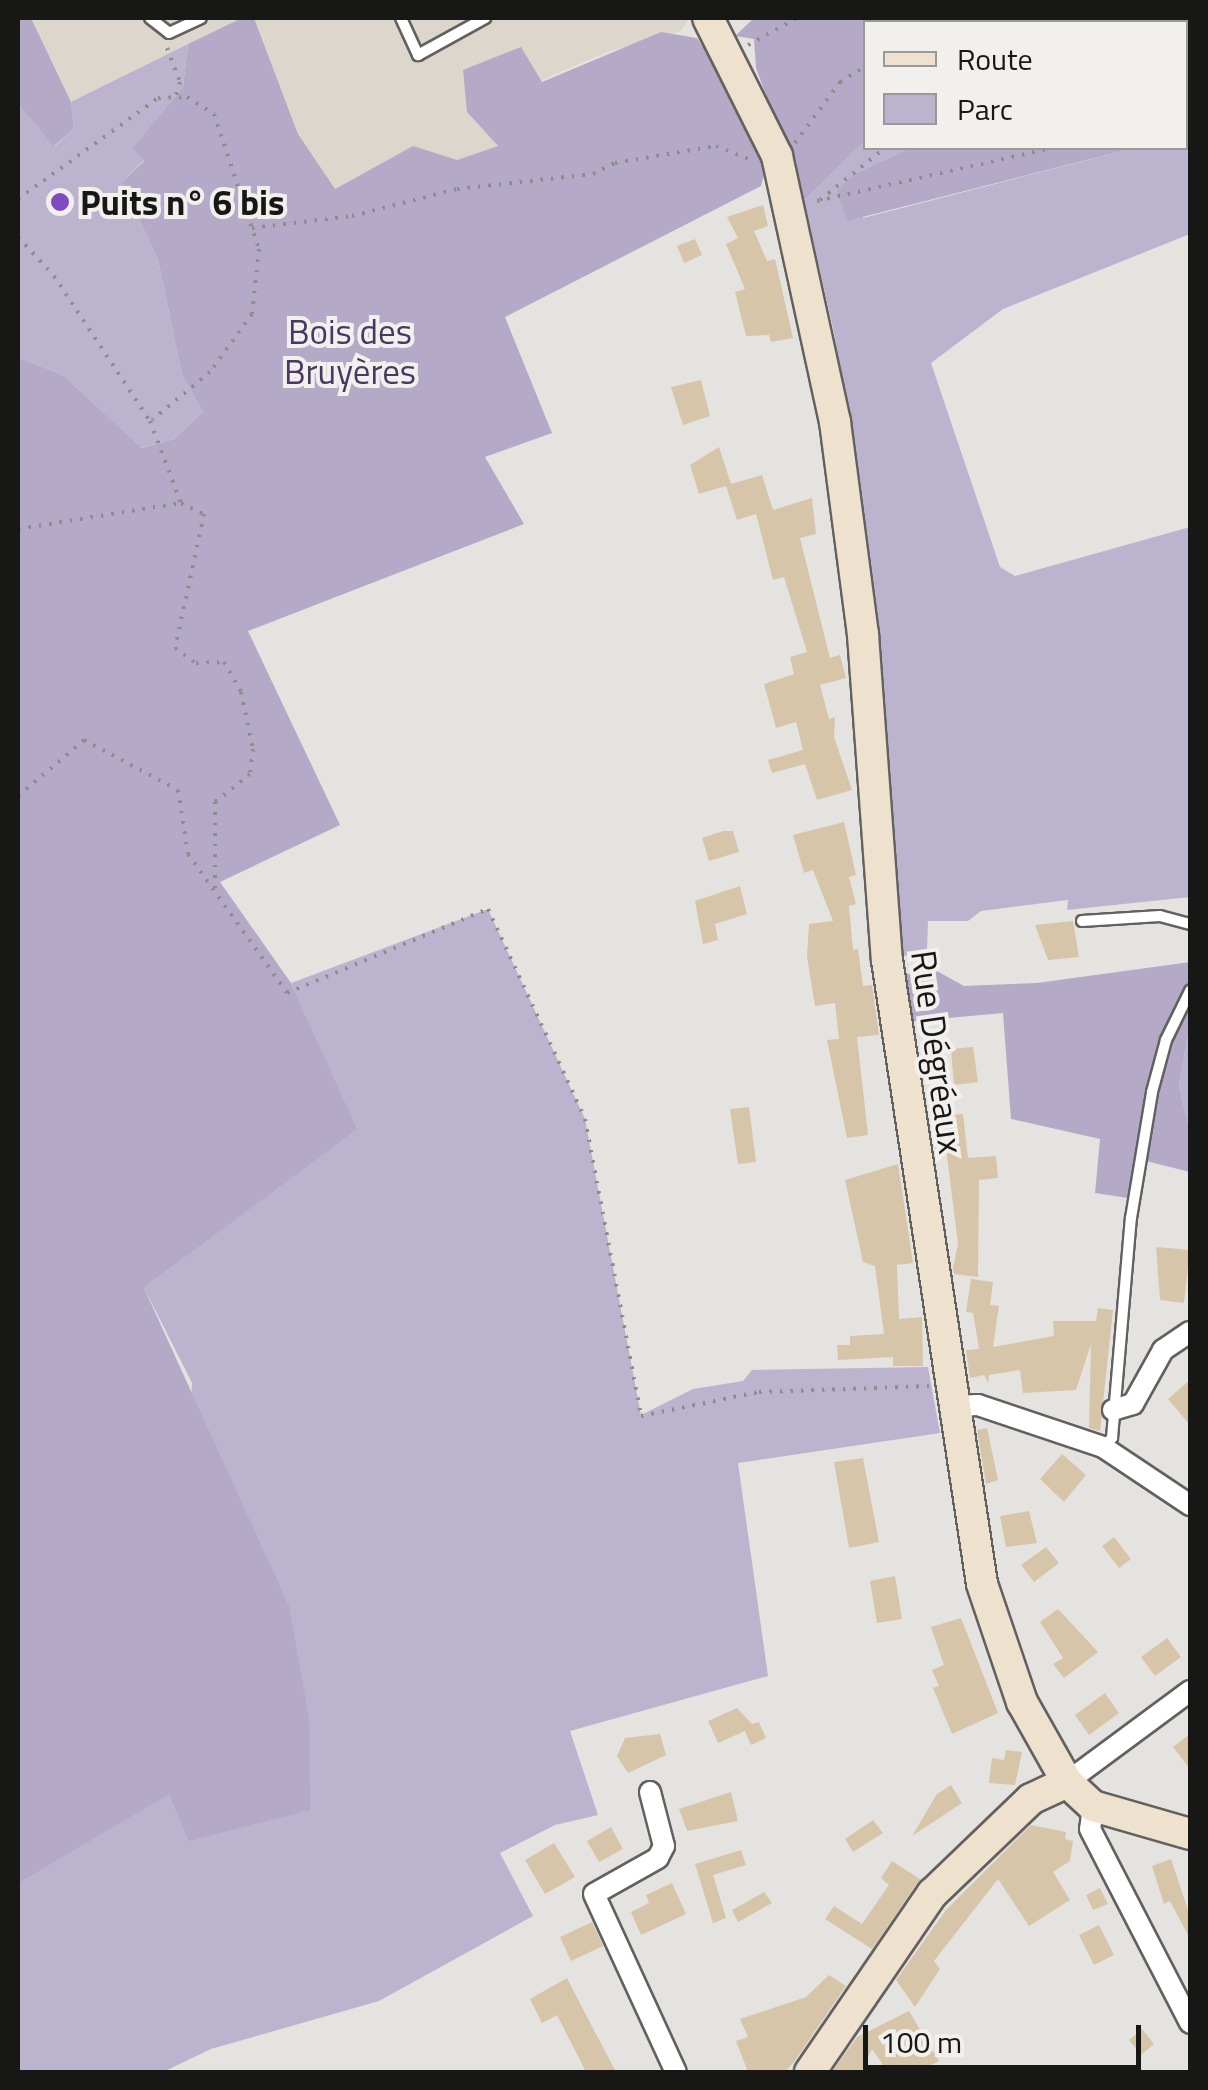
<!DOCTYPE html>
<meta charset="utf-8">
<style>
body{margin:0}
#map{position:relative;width:1208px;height:2090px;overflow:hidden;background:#e5e3e0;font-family:"Titillium Web",sans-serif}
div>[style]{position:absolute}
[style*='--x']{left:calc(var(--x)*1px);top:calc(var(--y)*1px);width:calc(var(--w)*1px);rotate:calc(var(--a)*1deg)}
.built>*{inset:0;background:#dcd6cd}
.green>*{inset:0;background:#bcb4ce}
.forest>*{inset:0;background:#b4aac8}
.building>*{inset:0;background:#d7c5a9}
.path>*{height:4px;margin-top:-2px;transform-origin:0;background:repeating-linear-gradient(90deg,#8e8d8b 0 2.5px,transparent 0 10.5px)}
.roads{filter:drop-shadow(2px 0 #63615f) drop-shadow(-2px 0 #63615f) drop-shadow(0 2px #63615f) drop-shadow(0 -2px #63615f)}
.lane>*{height:10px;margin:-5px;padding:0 5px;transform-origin:5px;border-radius:5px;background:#fff}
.street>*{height:20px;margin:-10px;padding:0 10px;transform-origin:10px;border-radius:10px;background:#fff}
.secondary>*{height:30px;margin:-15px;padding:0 15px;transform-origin:15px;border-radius:15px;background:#eee2ce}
.dots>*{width:28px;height:28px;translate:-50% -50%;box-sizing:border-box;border:5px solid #f2f0ed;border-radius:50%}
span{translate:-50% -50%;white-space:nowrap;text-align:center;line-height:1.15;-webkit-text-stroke:8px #f2f0ed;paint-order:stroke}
.poi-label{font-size:35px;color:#171716;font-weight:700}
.left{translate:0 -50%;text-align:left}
.park-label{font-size:35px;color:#483863}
.street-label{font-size:35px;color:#171716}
.frame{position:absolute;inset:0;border:20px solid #171716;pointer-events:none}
.legend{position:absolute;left:863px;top:20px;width:325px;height:130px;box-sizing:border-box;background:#f2f0ed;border:2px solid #9a9997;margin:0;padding:12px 18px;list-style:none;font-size:30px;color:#171716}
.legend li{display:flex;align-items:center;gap:20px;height:50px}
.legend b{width:50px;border:2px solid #9a9997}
.scale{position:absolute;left:863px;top:2025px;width:278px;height:45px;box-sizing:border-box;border:5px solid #171716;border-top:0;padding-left:12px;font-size:30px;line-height:35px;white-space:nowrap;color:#171716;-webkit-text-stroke:8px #f2f0ed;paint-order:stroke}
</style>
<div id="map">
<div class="built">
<i style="clip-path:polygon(31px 18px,242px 18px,71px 102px)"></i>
<i style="clip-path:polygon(254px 18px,686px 18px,688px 20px,681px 31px,610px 51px,467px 112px,498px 146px,457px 160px,413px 147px,334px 189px,298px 134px)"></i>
</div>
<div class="green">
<i style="clip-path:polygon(188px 44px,183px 87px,134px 148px,144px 160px,122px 182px,158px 260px,182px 375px,203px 412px,174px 439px,140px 448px,63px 375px,18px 357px,18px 104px,55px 146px,74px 129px,71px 102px)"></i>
<i style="clip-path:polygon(865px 141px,866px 148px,910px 148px,856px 173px,863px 218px,1134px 148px,1190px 144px,1190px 234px,1003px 309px,931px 363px,1000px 567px,1015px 576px,1190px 527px,1190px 897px,1067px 910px,1068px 900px,981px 911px,968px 921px,928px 921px,927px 950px,897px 958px,865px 535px,834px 333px,804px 201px)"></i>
<i style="clip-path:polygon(488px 909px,585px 1119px,641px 1415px,693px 1389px,743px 1381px,752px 1370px,928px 1367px,940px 1433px,738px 1463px,768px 1676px,570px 1731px,598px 1815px,555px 1825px,500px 1853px,533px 1916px,379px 2001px,211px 2049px,163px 2072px,18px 2072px,18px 1884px,169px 1793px,192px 1383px,144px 1288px,356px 1129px,291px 983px)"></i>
<i style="clip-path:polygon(1190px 1022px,1190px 1132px,1179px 1086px)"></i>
</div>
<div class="forest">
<i style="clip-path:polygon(18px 18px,31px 18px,71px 102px,74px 129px,54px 146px,18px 104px)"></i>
<i style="clip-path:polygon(242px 18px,254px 18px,298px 134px,335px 189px,413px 146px,457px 160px,498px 146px,467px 112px,463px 70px,521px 47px,542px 82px,661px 32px,697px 38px,733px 91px,766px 168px,761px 186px,505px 317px,552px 433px,485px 457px,524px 524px,248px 631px,340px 825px,220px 882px,291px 983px,357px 1129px,144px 1288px,289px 1606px,309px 1718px,310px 1810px,189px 1841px,169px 1794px,18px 1884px,18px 357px,63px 375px,141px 448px,174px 439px,203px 412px,182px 375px,158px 260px,122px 182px,144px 161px,133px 148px,183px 87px,188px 44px)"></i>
<i style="clip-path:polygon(754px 18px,1122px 18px,866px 22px,865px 141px,804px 201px,790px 143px,783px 141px,756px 68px,754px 39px,735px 36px)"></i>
<i style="clip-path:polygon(910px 148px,1134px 148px,847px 221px,837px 191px,856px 173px)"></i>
<i style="clip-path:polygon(1190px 962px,1190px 1022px,1179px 1086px,1190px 1132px,1190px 1172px,1146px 1161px,1141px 1200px,1095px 1193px,1100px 1139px,1011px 1119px,1003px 1013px,905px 1022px,899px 975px,937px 971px,964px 986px,1037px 983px)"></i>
</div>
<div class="building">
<i style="clip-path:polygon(763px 205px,768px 226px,754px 231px,767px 261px,775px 259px,793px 338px,771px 342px,769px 335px,746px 336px,735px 292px,745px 289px,726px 244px,738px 238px,727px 217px)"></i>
<i style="clip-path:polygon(695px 239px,702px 255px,684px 263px,677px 246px)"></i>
<i style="clip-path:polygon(701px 380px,710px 416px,683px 425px,671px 387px)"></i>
<i style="clip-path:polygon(719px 447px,731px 484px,762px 475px,773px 510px,812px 498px,816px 534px,800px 538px,830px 658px,840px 655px,846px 678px,820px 685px,829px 719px,835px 717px,834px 737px,852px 790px,817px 800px,805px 764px,772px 773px,768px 760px,803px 750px,796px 722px,776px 728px,764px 684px,794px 674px,790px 657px,807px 652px,784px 577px,773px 580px,756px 514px,737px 520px,726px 486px,699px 494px,690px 465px)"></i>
<i style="clip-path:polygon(844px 822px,856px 875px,849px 877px,856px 904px,849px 906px,853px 950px,858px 949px,863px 986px,872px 985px,879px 1035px,857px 1037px,868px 1135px,847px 1138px,827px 1040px,839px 1039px,835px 1003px,815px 1006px,807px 957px,809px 924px,833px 921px,813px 870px,804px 873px,793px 835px)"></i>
<i style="clip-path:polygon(723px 831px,733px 831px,739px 852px,709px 861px,702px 838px)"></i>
<i style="clip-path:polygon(740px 886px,747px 914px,715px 924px,718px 940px,703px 944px,695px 901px)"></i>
<i style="clip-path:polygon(1073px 921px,1079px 957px,1048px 960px,1035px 925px)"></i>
<i style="clip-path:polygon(973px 1047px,978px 1082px,954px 1085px,951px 1049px)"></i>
<i style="clip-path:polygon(749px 1107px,756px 1162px,738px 1164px,730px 1109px)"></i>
<i style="clip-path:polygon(963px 1114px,968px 1158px,996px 1156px,998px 1178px,979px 1180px,978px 1277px,954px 1274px,953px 1268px,958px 1244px,942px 1116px)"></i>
<i style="clip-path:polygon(898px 1164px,913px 1263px,897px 1265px,899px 1319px,922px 1317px,923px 1366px,893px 1366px,893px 1357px,838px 1360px,837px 1345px,850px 1345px,850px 1336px,884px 1334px,875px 1266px,863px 1262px,845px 1180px)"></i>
<i style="clip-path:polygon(1156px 1247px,1190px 1250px,1184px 1303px,1160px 1300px)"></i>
<i style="clip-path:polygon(971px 1279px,993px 1282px,990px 1305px,999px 1306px,993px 1347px,1054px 1336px,1053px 1321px,1096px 1321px,1098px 1308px,1113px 1310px,1100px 1431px,1089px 1428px,1091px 1344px,1076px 1390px,1023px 1393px,1020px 1370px,989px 1375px,988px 1383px,984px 1375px,970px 1378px,966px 1350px,979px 1349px,973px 1313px,966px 1312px)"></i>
<i style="clip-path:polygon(1190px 1380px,1190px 1425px,1168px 1399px)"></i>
<i style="clip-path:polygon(987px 1428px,998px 1480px,986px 1484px,977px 1430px)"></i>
<i style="clip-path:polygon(1062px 1454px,1086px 1475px,1064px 1502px,1040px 1479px)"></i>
<i style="clip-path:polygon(863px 1458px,879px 1542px,849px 1548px,834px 1462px)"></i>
<i style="clip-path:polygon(1029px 1511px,1037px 1543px,1006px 1547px,1000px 1516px)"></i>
<i style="clip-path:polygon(1114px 1537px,1131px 1559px,1119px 1568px,1102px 1546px)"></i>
<i style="clip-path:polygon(1046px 1547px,1059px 1563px,1034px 1582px,1021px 1565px)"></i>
<i style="clip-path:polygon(895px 1576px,902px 1619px,877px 1623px,870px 1581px)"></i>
<i style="clip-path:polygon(1058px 1609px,1098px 1652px,1064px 1678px,1053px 1664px,1063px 1658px,1040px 1622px)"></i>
<i style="clip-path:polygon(961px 1618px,998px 1713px,952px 1734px,933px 1688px,939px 1686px,932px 1670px,944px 1665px,931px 1627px)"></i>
<i style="clip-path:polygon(1167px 1638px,1181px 1657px,1155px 1676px,1141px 1657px)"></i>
<i style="clip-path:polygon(1105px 1693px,1119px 1713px,1089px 1735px,1075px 1715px)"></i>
<i style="clip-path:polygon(737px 1708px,752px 1724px,759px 1722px,766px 1738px,751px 1745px,745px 1731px,718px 1743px,708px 1721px)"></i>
<i style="clip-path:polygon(660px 1734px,666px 1755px,628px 1773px,617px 1756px,625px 1738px)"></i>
<i style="clip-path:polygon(1190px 1734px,1190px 1769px,1173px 1747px)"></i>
<i style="clip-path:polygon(1006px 1750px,1022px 1752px,1015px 1785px,989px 1783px,992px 1758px,1004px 1760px)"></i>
<i style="clip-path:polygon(951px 1785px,962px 1803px,912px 1836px,937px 1794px)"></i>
<i style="clip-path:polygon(731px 1792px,738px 1821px,687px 1831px,679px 1809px)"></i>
<i style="clip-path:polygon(873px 1820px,883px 1833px,853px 1852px,845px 1839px)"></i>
<i style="clip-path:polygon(1031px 1825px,1066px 1832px,1065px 1839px,1073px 1841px,1070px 1861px,1053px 1872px,1070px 1900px,1029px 1926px,998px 1879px,934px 1961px,940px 1969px,915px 2007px,896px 1980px,946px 1910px)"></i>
<i style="clip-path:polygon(611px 1827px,623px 1849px,599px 1862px,587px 1841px)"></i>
<i style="clip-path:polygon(554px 1843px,575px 1877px,545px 1894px,525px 1860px)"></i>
<i style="clip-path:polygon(741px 1850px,746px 1865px,713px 1875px,726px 1918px,713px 1923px,695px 1864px)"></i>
<i style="clip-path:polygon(1171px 1859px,1190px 1916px,1188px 1935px,1170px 1901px,1164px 1904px,1152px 1866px)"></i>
<i style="clip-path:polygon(892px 1861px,920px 1879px,872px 1949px,825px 1919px,834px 1906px,862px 1924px,889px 1885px,881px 1878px)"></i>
<i style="clip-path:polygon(672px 1883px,686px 1914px,641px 1935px,631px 1912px,649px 1903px,646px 1895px)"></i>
<i style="clip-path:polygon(1100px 1888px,1108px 1904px,1093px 1910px,1086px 1895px)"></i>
<i style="clip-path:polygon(764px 1892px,772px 1903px,738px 1922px,732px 1910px)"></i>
<i style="clip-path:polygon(592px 1922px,603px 1946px,571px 1961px,560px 1937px)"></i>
<i style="clip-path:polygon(1099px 1925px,1114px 1955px,1094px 1965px,1079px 1935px)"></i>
<i style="clip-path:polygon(829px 1975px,846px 1986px,794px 2062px,785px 2072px,748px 2072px,736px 2041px,748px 2037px,740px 2019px,806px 1997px)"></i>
<i style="clip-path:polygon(567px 1978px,586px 2015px,616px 2072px,586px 2072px,557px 2015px,542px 2023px,530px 1999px)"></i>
<i style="clip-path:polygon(909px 2011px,939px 2061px,931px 2065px,937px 2072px,888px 2072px,872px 2049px,861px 2072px,832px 2072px,857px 2037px)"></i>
<i style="clip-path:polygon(1142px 2029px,1154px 2044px,1141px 2055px,1129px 2040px)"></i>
</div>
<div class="path">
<i style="--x:939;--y:22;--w:10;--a:-24"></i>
<i style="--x:988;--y:22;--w:17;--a:-13"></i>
<i style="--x:748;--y:45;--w:56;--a:-28.9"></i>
<i style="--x:167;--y:48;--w:36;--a:69"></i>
<i style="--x:180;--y:82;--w:14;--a:107"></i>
<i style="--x:1186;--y:119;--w:4;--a:0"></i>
<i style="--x:795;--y:143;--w:76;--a:-53.6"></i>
<i style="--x:840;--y:82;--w:31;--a:-32"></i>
<i style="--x:18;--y:199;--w:173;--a:-35.8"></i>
<i style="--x:158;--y:98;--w:29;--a:-2"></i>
<i style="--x:187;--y:97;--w:32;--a:32"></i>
<i style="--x:214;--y:114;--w:142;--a:71.6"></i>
<i style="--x:259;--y:249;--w:65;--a:96.1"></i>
<i style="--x:252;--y:314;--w:72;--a:125.9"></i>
<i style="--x:210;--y:372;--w:75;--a:140.4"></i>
<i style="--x:820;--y:200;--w:83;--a:-38.7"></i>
<i style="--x:817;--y:201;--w:242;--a:-12.7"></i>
<i style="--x:252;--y:228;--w:101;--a:-6.8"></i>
<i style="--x:352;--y:216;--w:108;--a:-14.4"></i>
<i style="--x:457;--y:189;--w:137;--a:-6.3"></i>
<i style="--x:593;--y:174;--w:25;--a:-27"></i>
<i style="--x:615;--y:163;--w:102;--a:-9.6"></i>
<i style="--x:716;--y:146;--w:37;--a:22"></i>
<i style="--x:18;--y:237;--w:53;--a:47.3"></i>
<i style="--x:54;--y:276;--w:174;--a:56.5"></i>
<i style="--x:150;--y:421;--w:88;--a:69.3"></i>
<i style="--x:181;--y:503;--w:25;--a:26"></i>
<i style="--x:204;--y:514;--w:137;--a:102.2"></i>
<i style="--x:175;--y:648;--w:26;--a:36"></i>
<i style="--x:196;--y:663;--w:28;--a:-2"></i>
<i style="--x:224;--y:662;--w:34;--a:60"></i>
<i style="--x:241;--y:692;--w:58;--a:78.1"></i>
<i style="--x:253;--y:749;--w:25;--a:97"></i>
<i style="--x:250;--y:774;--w:45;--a:141.3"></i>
<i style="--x:215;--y:802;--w:90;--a:90"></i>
<i style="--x:18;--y:529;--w:165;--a:-9.1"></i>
<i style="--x:18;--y:796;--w:87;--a:-40.3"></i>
<i style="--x:84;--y:740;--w:106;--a:28"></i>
<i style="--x:178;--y:790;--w:65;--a:81.1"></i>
<i style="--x:188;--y:854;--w:171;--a:54.5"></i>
<i style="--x:287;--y:993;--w:218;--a:-22.7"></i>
<i style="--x:488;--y:909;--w:231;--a:65.2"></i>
<i style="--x:585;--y:1119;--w:302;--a:79.3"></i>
<i style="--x:641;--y:1416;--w:120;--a:-11.5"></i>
<i style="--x:759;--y:1392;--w:170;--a:-2"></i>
</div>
<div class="roads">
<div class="lane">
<i style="--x:150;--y:18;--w:24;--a:38"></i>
<i style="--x:169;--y:33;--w:35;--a:-25"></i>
<i style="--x:401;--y:18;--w:41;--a:65.3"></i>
<i style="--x:418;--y:55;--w:77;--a:-28.9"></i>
<i style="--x:1082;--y:921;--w:78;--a:-3.7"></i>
<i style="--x:1160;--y:916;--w:31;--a:15"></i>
<i style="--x:1103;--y:1447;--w:13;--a:-45"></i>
<i style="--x:1112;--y:1438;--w:221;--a:-85.1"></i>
<i style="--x:1131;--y:1218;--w:128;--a:-80.5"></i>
<i style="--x:1152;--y:1092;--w:54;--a:-74.9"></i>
<i style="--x:1166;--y:1040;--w:55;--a:-63.9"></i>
</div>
<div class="street">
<i style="--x:952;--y:1406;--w:26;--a:-2"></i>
<i style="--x:978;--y:1405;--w:132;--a:18.6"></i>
<i style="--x:1103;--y:1447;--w:105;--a:33.7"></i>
<i style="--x:1113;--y:1410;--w:21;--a:-17"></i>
<i style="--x:1133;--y:1404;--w:62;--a:-60.9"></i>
<i style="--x:1163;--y:1350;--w:32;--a:-34"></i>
<i style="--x:1067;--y:1782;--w:153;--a:-36.5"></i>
<i style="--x:650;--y:1792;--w:56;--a:75.5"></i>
<i style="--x:664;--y:1846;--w:13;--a:117"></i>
<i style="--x:658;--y:1858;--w:73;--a:150.6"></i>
<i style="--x:594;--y:1894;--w:196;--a:65.3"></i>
<i style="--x:1093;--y:1806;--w:23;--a:97"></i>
<i style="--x:1090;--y:1829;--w:218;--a:62.7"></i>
</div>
<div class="secondary">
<i style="--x:708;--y:18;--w:154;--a:63.4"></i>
<i style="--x:777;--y:156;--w:272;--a:77.7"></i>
<i style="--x:835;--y:422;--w:215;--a:82.5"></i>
<i style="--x:863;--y:635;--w:326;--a:85.8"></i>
<i style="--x:887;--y:960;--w:631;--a:81.34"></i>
<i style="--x:982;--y:1584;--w:125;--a:71.3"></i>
<i style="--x:1022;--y:1702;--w:92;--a:60.6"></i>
<i style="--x:1067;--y:1782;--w:35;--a:43"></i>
<i style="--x:1093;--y:1806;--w:101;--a:16.1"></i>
<i style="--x:810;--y:2072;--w:216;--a:-55.6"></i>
<i style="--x:932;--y:1894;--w:137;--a:-43.8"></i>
<i style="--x:1031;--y:1799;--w:40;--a:-25"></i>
</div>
</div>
<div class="dots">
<i style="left:60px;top:202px;background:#7e4bc2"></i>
</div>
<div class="poi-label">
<span class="left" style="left:80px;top:202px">Puits n° 6 bis</span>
</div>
<div class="park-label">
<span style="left:350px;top:351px">Bois des<br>Bruyères</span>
</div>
<div class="street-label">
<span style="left:938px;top:1052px;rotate:82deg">Rue Dégréaux</span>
</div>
<div class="frame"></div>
<ul class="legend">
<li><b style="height:12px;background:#eee2ce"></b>Route</li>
<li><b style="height:28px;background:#bcb4ce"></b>Parc</li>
</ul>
<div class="scale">100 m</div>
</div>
